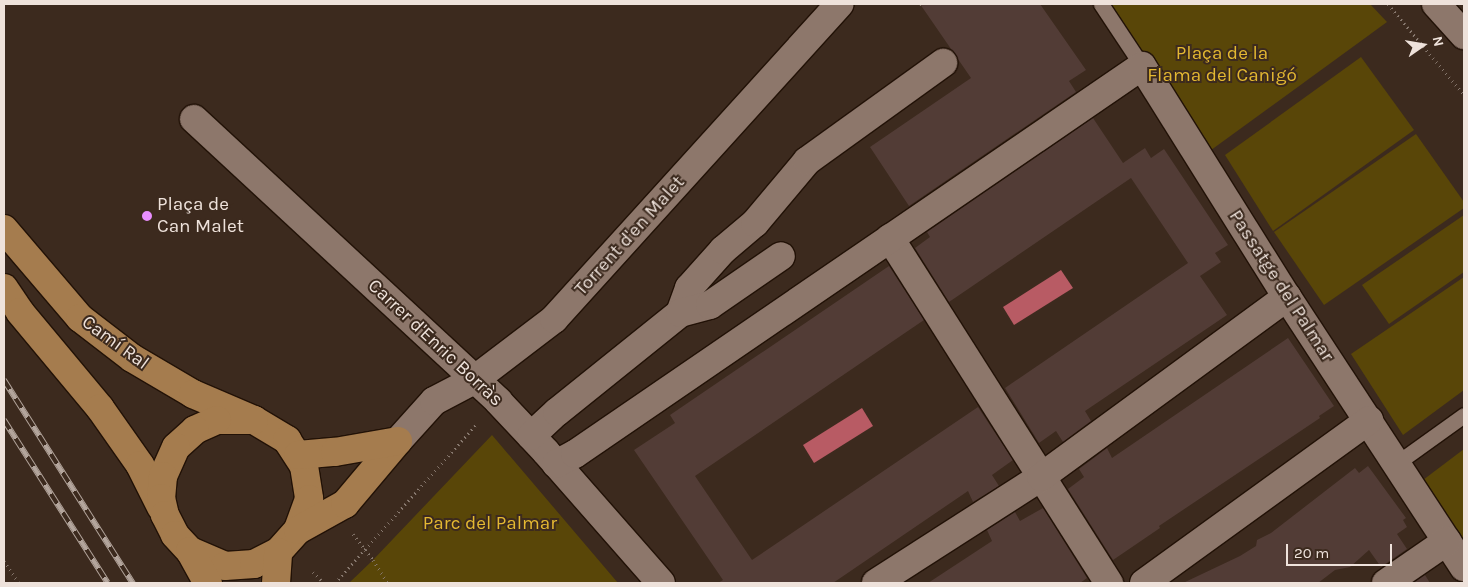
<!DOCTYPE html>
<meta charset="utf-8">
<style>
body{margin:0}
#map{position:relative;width:1468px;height:587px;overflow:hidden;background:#3c2a1e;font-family:Karla,sans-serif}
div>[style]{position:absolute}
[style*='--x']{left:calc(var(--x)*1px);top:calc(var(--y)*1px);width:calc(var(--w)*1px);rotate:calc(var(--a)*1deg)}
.green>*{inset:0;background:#594608}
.water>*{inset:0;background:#b85b64}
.building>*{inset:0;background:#523c36}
.path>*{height:3px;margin-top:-1.5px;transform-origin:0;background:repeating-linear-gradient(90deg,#87786e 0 1px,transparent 0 5px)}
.roads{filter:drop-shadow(1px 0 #221207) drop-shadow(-1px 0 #221207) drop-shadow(0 1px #221207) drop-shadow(0 -1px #221207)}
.lane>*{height:15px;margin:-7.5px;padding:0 7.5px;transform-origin:7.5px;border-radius:7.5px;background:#8d776b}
.street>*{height:28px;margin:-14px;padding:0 14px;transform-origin:14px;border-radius:14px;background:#8d776b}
.primary>*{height:28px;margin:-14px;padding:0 14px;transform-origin:14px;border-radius:14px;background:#a57c4e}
.rail>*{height:5.5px;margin-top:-2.75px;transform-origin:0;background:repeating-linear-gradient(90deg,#3c2a1e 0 11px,#b3a59c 0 22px);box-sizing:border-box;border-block:1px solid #b3a59c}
.path-bridge>*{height:3px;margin-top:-1.5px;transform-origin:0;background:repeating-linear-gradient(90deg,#87786e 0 1px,transparent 0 5px)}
.dots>*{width:14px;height:14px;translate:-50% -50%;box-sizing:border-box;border:2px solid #3c2a1e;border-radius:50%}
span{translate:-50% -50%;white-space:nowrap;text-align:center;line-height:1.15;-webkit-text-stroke:4px #3c2a1e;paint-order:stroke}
.park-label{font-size:19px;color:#e4b831}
.poi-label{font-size:19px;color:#eee2db}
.left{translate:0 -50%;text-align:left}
.street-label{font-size:19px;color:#eee2db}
.frame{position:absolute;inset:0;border:5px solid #eee2db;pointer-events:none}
.north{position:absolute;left:1398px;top:20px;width:50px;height:50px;-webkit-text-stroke:4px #3c2a1e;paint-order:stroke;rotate:77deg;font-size:14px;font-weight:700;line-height:20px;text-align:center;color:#eee2db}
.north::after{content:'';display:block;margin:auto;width:18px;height:22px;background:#eee2db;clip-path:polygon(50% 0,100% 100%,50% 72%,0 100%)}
.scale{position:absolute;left:1286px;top:544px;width:106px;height:22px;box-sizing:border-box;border:2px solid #eee2db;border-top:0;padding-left:6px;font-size:15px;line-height:18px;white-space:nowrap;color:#eee2db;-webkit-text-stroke:4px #3c2a1e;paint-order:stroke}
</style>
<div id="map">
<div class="green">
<i style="clip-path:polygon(1109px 4px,1370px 4px,1387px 22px,1207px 153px)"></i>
<i style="clip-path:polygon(1361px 57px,1414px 130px,1273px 231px,1225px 155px)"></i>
<i style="clip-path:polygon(1416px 134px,1464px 202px,1464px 208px,1324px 305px,1274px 232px)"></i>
<i style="clip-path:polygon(1464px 215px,1464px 272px,1389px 324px,1362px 285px)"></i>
<i style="clip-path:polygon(1464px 277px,1464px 390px,1403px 435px,1351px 354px)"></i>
<i style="clip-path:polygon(492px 435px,618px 583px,349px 583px,373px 560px)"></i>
<i style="clip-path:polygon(1464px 449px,1464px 545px,1423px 480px)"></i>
</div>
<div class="water">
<i style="clip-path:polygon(1061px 270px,1073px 288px,1014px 325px,1003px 307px)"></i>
<i style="clip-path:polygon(862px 408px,873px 426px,814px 463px,803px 445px)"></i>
</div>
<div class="building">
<i style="clip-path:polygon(920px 4px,1040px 4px,1086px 70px,1069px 81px,1076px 92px,909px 206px,870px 147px,971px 78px)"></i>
<i style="clip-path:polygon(1093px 118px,1123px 163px,1145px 148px,1151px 158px,1164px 149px,1228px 245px,1215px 253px,1221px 262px,1200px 276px,1227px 315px,1085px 411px,1091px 421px,1063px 442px,1056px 431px,1039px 443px,1005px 388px,1188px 263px,1131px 178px,949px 302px,915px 248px,930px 237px,927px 232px)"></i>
<i style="clip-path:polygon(889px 266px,924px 320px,695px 476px,752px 560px,978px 407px,1013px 460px,992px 475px,999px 486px,973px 502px,968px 491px,833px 583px,718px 583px,723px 580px,634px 450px,675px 423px,670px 415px)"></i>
<i style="clip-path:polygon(1288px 338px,1334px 406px,1319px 416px,1320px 418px,1159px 526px,1160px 528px,1113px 560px,1068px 489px,1084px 477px,1079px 469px,1107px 448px,1112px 458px)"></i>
<i style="clip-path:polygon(1368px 466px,1406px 518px,1403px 520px,1407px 527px,1397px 534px,1407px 549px,1381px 567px,1369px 550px,1350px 567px,1335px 570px,1318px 583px,1183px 583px,1240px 556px,1256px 546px,1257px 540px,1271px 533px,1355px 468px,1359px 473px)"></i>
<i style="clip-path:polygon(1043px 508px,1087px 578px,1080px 583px,928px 583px,992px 541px,987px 530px,1015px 512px,1020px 521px)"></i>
<i style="clip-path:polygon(1425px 575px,1430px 583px,1413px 583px)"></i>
</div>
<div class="path">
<i style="--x:921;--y:4;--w:4;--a:63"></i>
<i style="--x:1388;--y:4;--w:119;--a:50.1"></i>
<i style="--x:373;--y:560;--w:27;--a:57"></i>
<i style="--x:4;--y:561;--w:27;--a:56"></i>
<i style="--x:313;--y:572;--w:14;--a:45"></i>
<i style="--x:335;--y:583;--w:212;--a:-48.3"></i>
</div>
<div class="roads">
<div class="lane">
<i style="--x:1101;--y:4;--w:74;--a:56.5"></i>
<i style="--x:1397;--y:463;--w:82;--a:-35.6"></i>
</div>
<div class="street">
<i style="--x:1436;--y:4;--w:42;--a:47.9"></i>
<i style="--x:194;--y:119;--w:415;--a:42.8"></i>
<i style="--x:498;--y:401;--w:70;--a:46.7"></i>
<i style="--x:546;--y:452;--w:174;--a:48.7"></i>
<i style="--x:890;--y:238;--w:409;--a:57.6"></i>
<i style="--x:680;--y:313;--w:27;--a:-70"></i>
<i style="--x:689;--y:288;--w:51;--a:-48.2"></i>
<i style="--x:723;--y:250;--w:42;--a:-40.2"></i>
<i style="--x:755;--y:223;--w:81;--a:-50"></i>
<i style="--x:807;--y:161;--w:168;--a:-35.8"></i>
<i style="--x:531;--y:436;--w:35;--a:-43"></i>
<i style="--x:557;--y:412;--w:158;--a:-38.8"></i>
<i style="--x:680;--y:313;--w:31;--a:-15"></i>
<i style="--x:710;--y:305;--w:86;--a:-34.6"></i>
<i style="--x:398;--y:441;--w:54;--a:-48"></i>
<i style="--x:434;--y:401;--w:45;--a:-27.7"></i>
<i style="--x:474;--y:380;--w:101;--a:-37.3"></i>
<i style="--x:554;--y:319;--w:425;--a:-47.8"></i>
<i style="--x:556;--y:464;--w:21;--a:-28"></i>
<i style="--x:575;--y:454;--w:687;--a:-34.38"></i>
<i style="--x:1142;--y:66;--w:273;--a:57.9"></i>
<i style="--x:1287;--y:297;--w:323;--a:56.8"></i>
<i style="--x:876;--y:583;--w:196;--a:-32.7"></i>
<i style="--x:1041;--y:477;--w:305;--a:-36.2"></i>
<i style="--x:1144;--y:583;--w:278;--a:-35.9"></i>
<i style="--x:1386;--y:583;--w:74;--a:-34.5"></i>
</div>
<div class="primary">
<i style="--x:4;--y:229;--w:117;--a:49.5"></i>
<i style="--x:80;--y:318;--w:66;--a:37.6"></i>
<i style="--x:132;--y:358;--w:71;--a:30.5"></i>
<i style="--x:193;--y:394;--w:66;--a:23.1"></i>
<i style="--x:254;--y:420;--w:39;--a:31"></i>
<i style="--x:287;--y:440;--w:31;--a:57"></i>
<i style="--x:304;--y:466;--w:33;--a:81"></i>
<i style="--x:309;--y:499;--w:33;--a:110"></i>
<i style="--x:4;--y:288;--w:29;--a:56"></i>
<i style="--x:20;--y:312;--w:125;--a:50.2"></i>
<i style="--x:100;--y:408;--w:70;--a:54.9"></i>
<i style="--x:140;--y:465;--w:47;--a:63.4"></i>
<i style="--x:254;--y:420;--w:37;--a:180"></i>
<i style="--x:217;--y:420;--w:24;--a:156"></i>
<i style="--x:195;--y:430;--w:25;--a:138"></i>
<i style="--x:176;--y:447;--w:32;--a:114"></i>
<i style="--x:163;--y:476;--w:22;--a:95"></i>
<i style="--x:161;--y:498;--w:17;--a:77"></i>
<i style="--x:165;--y:515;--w:22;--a:63"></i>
<i style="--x:175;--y:535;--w:22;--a:47"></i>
<i style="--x:190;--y:551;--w:38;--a:23"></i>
<i style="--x:225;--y:566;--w:29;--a:-4"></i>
<i style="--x:254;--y:564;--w:27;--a:-27"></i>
<i style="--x:278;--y:552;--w:30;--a:-48"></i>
<i style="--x:298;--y:530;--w:54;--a:-29"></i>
<i style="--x:345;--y:504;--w:82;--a:-49.9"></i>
<i style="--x:298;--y:455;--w:37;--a:-5"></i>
<i style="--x:335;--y:452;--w:64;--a:-9.9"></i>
<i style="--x:190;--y:551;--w:37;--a:61"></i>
<i style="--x:276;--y:583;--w:31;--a:-86"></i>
</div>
</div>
<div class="rail">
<i style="--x:4;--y:380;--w:241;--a:57.6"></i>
<i style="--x:4;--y:420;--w:193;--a:57.5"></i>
</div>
<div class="path-bridge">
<i style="--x:353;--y:534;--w:33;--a:52"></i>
</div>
<div class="dots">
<i style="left:147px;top:216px;background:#e98efe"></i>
</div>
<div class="park-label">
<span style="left:1222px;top:65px">Plaça de la<br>Flama del Canigó</span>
<span style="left:490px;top:524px">Parc del Palmar</span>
</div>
<div class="poi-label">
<span class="left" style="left:157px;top:216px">Plaça de<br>Can Malet</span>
</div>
<div class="street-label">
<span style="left:630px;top:236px;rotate:-48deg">Torrent d'en Malet</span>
<span style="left:1281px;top:286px;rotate:57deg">Passatge del Palmar</span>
<span style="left:115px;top:343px;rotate:36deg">Camí Ral</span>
<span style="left:435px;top:343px;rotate:43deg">Carrer d'Enric Borràs</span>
</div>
<div class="frame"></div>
<div class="north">N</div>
<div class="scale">20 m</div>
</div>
